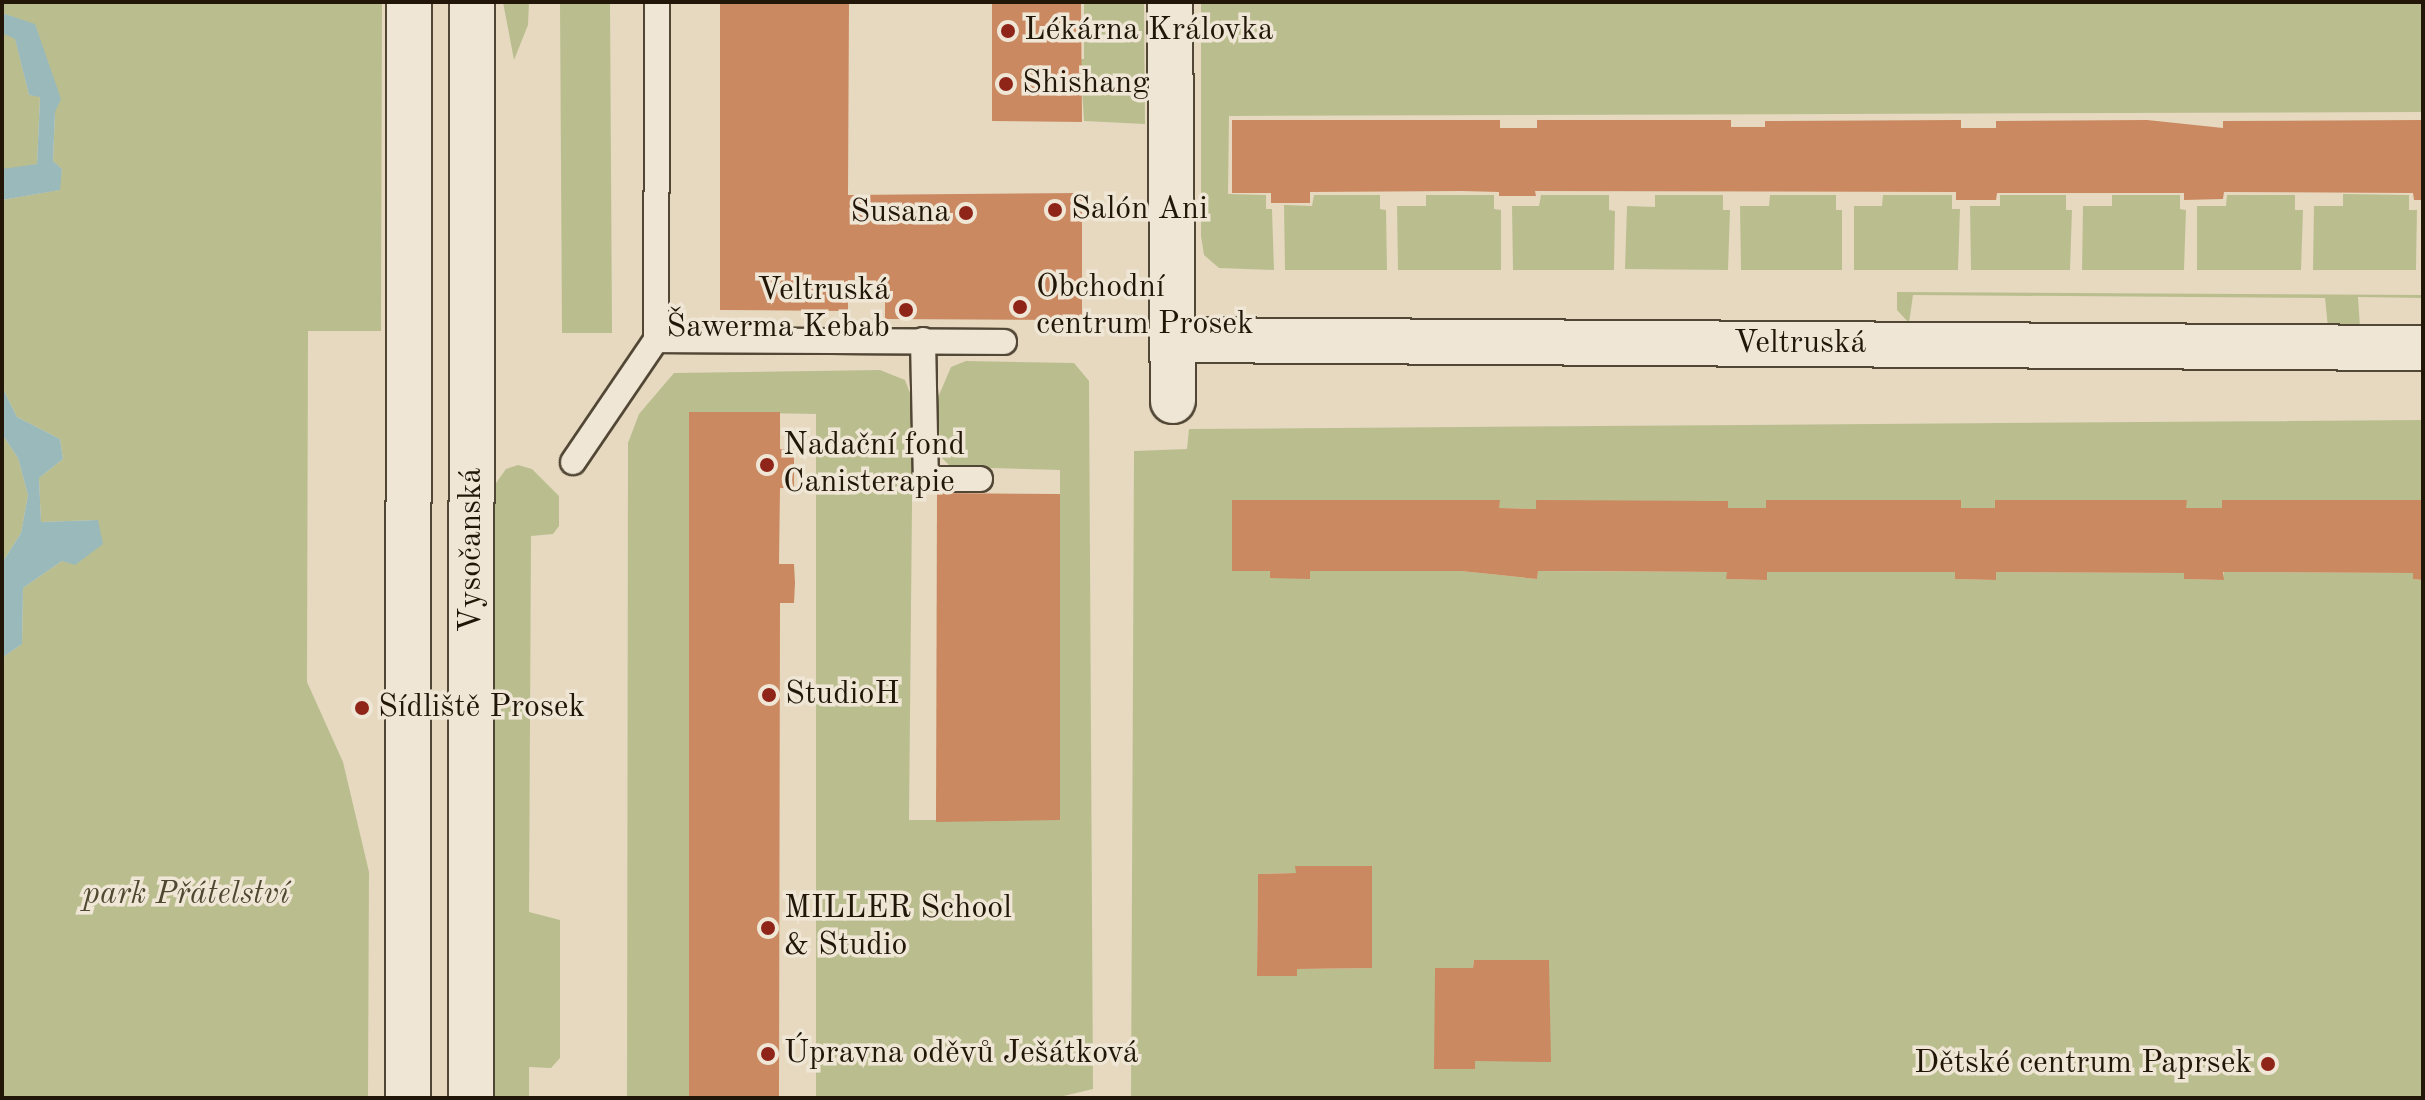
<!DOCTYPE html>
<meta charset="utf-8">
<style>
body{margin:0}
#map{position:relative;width:2425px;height:1100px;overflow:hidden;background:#e6d9c0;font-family:"Old Standard TT",serif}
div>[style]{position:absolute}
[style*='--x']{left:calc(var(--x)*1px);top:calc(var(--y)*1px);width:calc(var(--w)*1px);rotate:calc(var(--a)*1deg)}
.green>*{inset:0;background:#babe8f}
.water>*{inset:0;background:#99b9bb}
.building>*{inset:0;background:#ca8960}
.roads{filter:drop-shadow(2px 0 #524735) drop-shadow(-2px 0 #524735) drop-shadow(0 2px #524735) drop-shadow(0 -2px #524735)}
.lane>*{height:24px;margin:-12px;padding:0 12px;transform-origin:12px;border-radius:12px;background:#efe6d6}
.street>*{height:44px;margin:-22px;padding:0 22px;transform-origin:22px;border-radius:22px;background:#efe6d6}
.secondary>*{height:44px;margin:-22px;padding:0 22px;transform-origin:22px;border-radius:22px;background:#efe6d6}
.dots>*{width:22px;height:22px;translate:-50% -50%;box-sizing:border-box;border:4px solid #efe6d6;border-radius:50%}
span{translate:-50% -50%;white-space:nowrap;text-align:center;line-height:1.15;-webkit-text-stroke:7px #efe6d6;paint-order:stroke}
.poi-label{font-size:32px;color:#211607}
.left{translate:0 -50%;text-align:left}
.right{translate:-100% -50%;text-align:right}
.street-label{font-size:32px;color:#211607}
.park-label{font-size:32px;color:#4f4830;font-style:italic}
.frame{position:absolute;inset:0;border:4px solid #211607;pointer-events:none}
</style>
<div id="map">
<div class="green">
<i style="clip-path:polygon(2px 2px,382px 2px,381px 331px,308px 331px,307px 682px,343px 762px,369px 872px,368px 1098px,2px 1098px,2px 658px,22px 644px,23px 588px,62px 561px,98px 520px,41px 522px,39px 478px,63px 459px,60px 439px,17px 417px,2px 387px,2px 200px,59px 190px,62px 169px,53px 161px,55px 112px,35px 25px,2px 13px)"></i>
<i style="clip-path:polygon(503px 2px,529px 2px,528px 25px,514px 60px)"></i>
<i style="clip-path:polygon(560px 2px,610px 2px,612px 333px,562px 333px)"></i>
<i style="clip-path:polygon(1084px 2px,1144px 2px,1145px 124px,1084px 121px,1080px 59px,1084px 59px)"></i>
<i style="clip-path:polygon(1201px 2px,2423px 2px,2423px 112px,1229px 116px,1228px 194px,1266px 195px,1266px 209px,1272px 209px,1274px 270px,1219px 268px,1204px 255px,1201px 236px)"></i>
<i style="clip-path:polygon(2px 33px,15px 38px,29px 95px,40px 96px,37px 164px,3px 171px)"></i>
<i style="clip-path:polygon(2343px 194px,2409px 195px,2409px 210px,2417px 210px,2416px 270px,2313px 270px,2314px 206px,2343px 206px)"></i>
<i style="clip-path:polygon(1314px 195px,1380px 195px,1380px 209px,1386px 210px,1387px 270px,1285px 270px,1284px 205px,1312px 206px)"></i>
<i style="clip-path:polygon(1426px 195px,1494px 195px,1494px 209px,1501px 210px,1501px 270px,1398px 270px,1397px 206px,1426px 206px)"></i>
<i style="clip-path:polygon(1541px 195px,1609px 195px,1609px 210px,1615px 211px,1614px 270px,1513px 270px,1512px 206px,1539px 206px)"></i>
<i style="clip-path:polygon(1655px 195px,1723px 195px,1723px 210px,1730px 210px,1728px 270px,1625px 269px,1627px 206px,1655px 207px)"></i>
<i style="clip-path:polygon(1770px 195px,1836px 195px,1836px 210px,1842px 210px,1842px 270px,1741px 270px,1740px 206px,1769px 206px)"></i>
<i style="clip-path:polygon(1883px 195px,1952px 195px,1952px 209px,1960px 209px,1958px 270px,1854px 270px,1854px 206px,1882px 206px)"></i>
<i style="clip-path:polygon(2000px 195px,2066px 195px,2066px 210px,2072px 210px,2070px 270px,1971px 270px,1970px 206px,2000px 206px)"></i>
<i style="clip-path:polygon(2112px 195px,2180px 195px,2180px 209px,2186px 210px,2184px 270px,2082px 270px,2083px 206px,2112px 206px)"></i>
<i style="clip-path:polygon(2227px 195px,2295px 195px,2295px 210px,2303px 210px,2301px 270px,2197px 270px,2197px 206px,2226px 206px)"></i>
<i style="clip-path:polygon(1897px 292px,2423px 295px,2423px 298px,2358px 297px,2360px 328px,2328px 328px,2325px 298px,1913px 295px,1909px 323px,1897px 310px)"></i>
<i style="clip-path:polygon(966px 361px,1074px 363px,1089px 381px,1093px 1089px,1055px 1098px,816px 1098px,816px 414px,697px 412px,698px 1098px,627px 1098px,628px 443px,639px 414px,674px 373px,880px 370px,905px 380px,913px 401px,909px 820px,1060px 820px,1060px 470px,951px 467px,942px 458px,936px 402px,951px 367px)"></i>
<i style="clip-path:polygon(evenodd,2423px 420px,2423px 500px,2222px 501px,2222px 508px,2186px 508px,2186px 500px,2033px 501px,1995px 508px,1728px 508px,1728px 501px,1575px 501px,1536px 509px,1499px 508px,1499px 500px,1233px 500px,1232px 570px,1270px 571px,1271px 578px,1309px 578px,1310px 571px,1461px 571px,1537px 579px,1538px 571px,1727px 572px,1727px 579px,1766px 580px,1767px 572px,1955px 572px,1956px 579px,1995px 580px,1996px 572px,2184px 573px,2184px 579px,2223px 580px,2224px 572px,2413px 573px,2413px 579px,2423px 580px,2423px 1098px,1131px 1098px,1134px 451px,1187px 449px,1189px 429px,2423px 420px,1296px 866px,1372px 866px,1372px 968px,1297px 969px,1296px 976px,1257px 975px,1258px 874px,1296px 873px,1296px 866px,2423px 420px,1474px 960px,1551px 1061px,1475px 1061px,1475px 1069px,1435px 1068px,1435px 968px,1473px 968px,1474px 960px)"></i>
<i style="clip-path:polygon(2px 434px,18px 458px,28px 495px,21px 533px,2px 563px)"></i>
<i style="clip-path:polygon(518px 465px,532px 469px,559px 496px,559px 526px,553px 534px,531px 536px,529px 912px,560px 920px,560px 1058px,551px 1068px,529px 1067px,529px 1098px,494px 1098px,494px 515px,496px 483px,506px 469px)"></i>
</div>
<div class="water">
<i style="clip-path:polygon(2px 13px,35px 24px,61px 99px,55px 112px,53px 161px,62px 169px,60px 190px,2px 200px,2px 169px,37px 164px,40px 97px,29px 95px,15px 39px,2px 33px)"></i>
<i style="clip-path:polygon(2px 387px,17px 417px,60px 439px,63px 459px,39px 478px,41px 522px,98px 520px,103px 544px,75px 565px,62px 561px,23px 588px,22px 644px,2px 658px,2px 563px,21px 533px,28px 495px,18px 458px,2px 434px)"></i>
</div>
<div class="building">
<i style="clip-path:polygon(720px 2px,849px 2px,848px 195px,1082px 193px,1082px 320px,885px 319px,885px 282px,848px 280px,848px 311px,720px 310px)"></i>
<i style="clip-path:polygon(992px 2px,1081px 2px,1082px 122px,992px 121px)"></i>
<i style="clip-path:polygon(1232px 120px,1500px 120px,1500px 128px,1537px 128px,1537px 120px,1731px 120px,1731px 127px,1765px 127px,1765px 121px,1961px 120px,1961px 128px,1996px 128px,1996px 121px,2147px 120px,2223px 128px,2223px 121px,2423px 120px,2423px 200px,2414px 200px,2413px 193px,2224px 192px,2223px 199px,2184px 200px,2184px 193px,1997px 193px,1996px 200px,1956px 200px,1956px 192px,1535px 191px,1536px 196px,1499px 196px,1499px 192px,1462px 191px,1310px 192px,1310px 203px,1271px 203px,1271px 193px,1232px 193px)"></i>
<i style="clip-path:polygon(689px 412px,780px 412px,780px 449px,794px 449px,794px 488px,780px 488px,779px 564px,794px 564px,795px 583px,794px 603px,780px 603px,779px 1098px,689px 1098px)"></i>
<i style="clip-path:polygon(937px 493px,1060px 494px,1060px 820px,936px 822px)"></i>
<i style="clip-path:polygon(1232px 500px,1500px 500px,1499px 508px,1536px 509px,1536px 500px,1728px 501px,1728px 508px,1766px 508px,1766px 500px,1961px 500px,1961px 508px,1995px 508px,1995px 500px,2187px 500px,2186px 508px,2222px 508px,2222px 500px,2423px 500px,2423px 580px,2413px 579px,2413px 573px,2223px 572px,2224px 580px,2184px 579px,2184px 573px,1996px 572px,1996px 580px,1955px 579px,1955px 572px,1767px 572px,1767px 580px,1726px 579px,1727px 572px,1575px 571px,1538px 571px,1537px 579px,1461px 571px,1310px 571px,1310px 579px,1270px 578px,1270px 571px,1232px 571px)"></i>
<i style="clip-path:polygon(1295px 866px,1372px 866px,1372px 968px,1297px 969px,1297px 976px,1257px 976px,1258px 874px,1296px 873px)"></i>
<i style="clip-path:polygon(1474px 960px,1549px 960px,1551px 1062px,1475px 1061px,1475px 1069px,1434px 1069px,1435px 968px,1473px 968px)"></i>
</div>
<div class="roads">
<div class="lane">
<i style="--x:656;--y:340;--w:338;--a:-89.8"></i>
<i style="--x:923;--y:340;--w:139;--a:88.8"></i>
<i style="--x:926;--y:479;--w:54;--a:0"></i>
<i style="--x:573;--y:462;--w:148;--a:-55.8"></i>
<i style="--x:656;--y:340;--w:348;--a:0.3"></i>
</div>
<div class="street">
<i style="--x:1170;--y:2;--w:399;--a:89.6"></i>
<i style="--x:1176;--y:340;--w:1247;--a:0.37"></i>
</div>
<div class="secondary">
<i style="--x:408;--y:1098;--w:1096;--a:-89.95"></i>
<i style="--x:471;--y:1098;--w:1096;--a:-89.95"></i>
</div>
</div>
<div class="dots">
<i style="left:1008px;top:31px;background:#8f2418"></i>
<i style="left:1006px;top:84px;background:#8f2418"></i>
<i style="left:1055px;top:210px;background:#8f2418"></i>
<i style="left:966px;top:213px;background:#8f2418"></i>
<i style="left:1020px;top:307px;background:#8f2418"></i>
<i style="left:906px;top:310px;background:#8f2418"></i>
<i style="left:767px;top:465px;background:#8f2418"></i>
<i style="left:769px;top:695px;background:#8f2418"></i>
<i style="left:362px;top:708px;background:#8f2418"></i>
<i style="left:768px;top:928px;background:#8f2418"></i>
<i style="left:768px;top:1054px;background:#8f2418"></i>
<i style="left:2268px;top:1064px;background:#8f2418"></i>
</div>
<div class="poi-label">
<span class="left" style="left:1024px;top:31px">Lékárna Královka</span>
<span class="left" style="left:1022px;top:84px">Shishang</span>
<span class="left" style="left:1071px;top:210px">Salón Ani</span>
<span class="right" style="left:950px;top:213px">Susana</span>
<span class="left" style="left:1036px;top:307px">Obchodní<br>centrum Prosek</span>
<span class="right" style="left:890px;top:310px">Veltruská<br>Šawerma Kebab</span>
<span class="left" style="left:783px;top:465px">Nadační fond<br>Canisterapie</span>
<span class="left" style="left:785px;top:695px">StudioH</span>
<span class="left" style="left:378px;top:708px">Sídliště Prosek</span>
<span class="left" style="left:784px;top:928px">MILLER School<br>&amp; Studio</span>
<span class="left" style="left:784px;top:1054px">Úpravna oděvů Ješátková</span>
<span class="right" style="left:2252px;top:1064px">Dětské centrum Paprsek</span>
</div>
<div class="street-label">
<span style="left:1800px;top:344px">Veltruská</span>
<span style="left:472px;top:550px;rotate:-90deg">Vysočanská</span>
</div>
<div class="park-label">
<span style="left:186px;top:895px">park Přátelství</span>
</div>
<div class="frame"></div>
</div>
